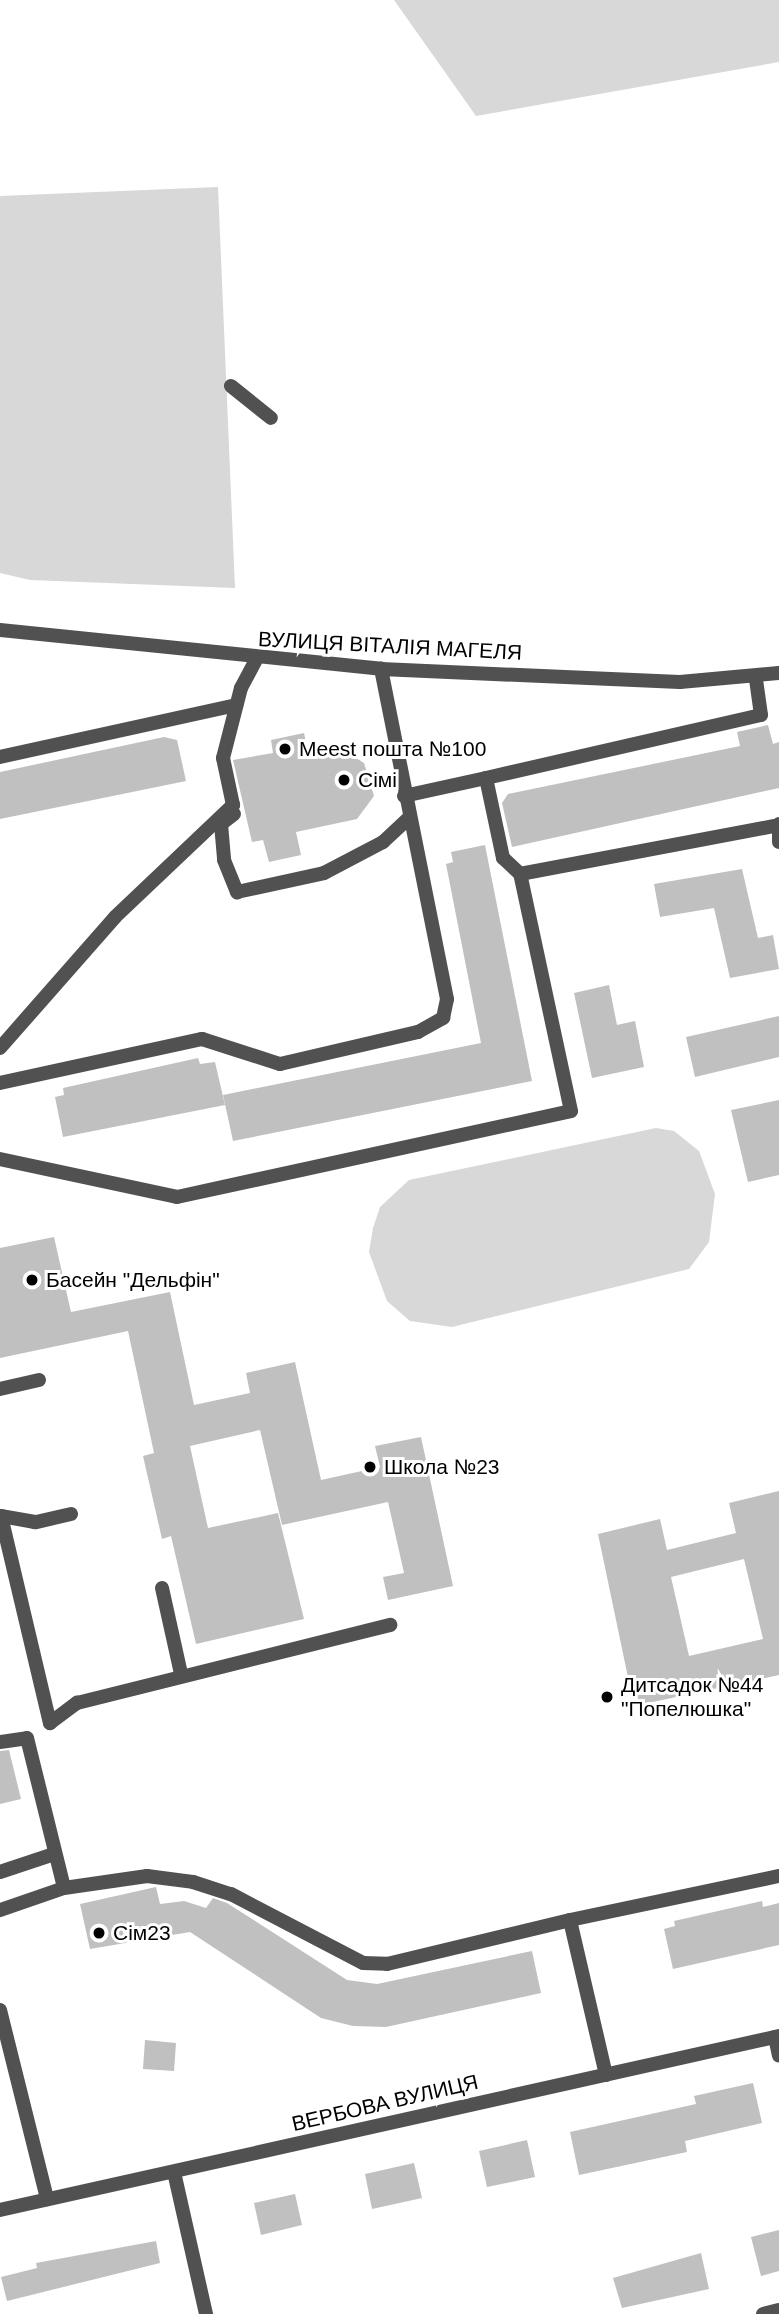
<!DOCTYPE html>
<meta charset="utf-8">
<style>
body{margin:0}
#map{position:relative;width:779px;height:2314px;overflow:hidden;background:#fff;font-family:Arial,sans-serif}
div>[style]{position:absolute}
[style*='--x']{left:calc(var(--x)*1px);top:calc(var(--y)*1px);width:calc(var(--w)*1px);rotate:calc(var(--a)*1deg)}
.green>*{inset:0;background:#d8d8d8}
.building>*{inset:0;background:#c0c0c0}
.service>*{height:14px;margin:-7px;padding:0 7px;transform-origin:7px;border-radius:7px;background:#515151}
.minor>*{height:14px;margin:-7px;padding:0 7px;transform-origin:7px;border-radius:7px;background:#515151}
.dots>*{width:19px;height:19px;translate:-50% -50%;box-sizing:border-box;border:4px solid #fff;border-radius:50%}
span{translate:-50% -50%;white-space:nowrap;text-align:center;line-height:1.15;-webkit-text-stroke:6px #fff;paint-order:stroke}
.street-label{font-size:21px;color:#000}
.poi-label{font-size:21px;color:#000}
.left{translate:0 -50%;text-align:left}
</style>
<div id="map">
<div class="green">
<i style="clip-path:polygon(394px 0,779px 0,779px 62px,476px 116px)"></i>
<i style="clip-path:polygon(218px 187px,235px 588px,30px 580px,0 573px,0 196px)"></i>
<i style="clip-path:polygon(656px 1128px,674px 1131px,699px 1151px,715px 1194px,709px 1242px,689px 1269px,452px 1327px,410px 1321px,387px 1301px,369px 1252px,373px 1228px,380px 1207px,409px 1180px)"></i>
</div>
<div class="building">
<i style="clip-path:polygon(768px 725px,773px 744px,779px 742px,779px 788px,512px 847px,502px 803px,508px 794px,740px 746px,737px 732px)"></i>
<i style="clip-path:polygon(304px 733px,309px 756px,348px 753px,364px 763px,374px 796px,357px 819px,296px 832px,301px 855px,269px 862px,263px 840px,252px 842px,233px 760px,273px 753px,271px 740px)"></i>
<i style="clip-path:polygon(164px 737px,177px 740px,186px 781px,0 819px,0 772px)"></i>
<i style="clip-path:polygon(485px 845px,532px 1081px,233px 1141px,223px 1095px,481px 1043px,446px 864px,453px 862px,451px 852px)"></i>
<i style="clip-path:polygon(742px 869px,758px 938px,773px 935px,779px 969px,730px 978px,714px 908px,660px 917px,654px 884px)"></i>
<i style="clip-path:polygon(609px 985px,617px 1025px,635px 1021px,644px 1067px,592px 1078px,574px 993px)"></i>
<i style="clip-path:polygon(779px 1016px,779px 1057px,695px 1077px,686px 1037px)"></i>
<i style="clip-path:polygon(198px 1058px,200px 1064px,215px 1062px,225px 1105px,63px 1137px,55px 1097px,64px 1095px,63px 1088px)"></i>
<i style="clip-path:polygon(779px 1100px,779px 1175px,748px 1182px,731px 1110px)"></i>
<i style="clip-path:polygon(54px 1237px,71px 1312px,170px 1292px,194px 1405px,250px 1393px,246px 1373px,295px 1362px,321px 1480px,380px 1467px,375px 1446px,421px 1437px,453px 1586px,388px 1600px,383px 1577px,404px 1573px,388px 1502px,282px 1525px,260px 1430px,190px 1446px,208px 1528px,278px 1513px,304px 1619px,196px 1644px,171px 1536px,162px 1539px,143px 1456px,154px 1453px,128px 1331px,0 1358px,0 1248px)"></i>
<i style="clip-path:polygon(evenodd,779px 1491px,779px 1675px,634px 1706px,598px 1534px,660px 1519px,667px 1550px,736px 1533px,729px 1503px,779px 1491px,744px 1559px,763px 1639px,689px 1656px,671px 1577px,744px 1559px)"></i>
<i style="clip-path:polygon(9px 1750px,21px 1799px,0 1804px,0 1751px)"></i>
<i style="clip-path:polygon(156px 1887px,160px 1904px,184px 1901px,206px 1908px,213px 1898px,227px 1903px,347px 1980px,377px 1984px,532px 1951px,541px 1993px,386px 2027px,353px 2026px,321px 2018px,190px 1932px,90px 1949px,80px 1904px)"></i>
<i style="clip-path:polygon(762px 1901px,763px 1907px,779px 1903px,779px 1945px,673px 1969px,664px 1929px,675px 1926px,674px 1921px)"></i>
<i style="clip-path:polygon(145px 2040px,176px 2043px,174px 2071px,143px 2069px)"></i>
<i style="clip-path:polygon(753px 2083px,762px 2123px,685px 2141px,687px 2152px,579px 2175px,570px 2132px,696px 2104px,694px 2096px)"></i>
<i style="clip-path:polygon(527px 2140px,535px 2177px,487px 2187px,479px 2151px)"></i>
<i style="clip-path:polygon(414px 2163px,422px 2198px,372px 2209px,365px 2174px)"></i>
<i style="clip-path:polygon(295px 2194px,302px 2225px,261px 2235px,254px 2203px)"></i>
<i style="clip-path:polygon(779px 2230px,779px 2271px,761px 2276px,751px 2237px)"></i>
<i style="clip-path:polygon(156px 2241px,160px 2263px,7px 2301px,1px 2277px,37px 2268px,36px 2263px)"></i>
<i style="clip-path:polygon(701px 2253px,709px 2289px,622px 2308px,613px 2278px)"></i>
</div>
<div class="service">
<i style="--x:231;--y:386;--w:51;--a:38.7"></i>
<i style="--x:0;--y:757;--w:242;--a:-12.4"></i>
<i style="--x:486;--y:778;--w:282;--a:-12.9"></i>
<i style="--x:761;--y:715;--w:37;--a:-98"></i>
<i style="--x:404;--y:796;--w:84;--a:-12.4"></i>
<i style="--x:486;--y:778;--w:82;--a:78"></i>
<i style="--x:503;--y:858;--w:23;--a:43"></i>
<i style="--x:234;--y:814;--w:16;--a:142"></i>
<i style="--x:221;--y:824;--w:36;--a:85"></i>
<i style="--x:224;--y:860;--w:35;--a:68"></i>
<i style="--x:237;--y:892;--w:89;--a:-12.3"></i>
<i style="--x:324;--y:873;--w:67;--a:-27.7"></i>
<i style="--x:383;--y:842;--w:34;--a:-43"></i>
<i style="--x:0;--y:1048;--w:174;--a:-48.7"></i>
<i style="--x:115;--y:917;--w:163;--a:-43.5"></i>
<i style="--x:233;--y:805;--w:48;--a:-102"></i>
<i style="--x:223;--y:758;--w:72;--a:-75.6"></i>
<i style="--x:241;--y:688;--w:32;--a:-62"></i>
<i style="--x:0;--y:1083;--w:207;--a:-12.3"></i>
<i style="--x:202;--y:1039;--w:82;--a:17.8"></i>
<i style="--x:280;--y:1064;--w:142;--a:-13.1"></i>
<i style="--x:418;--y:1032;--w:29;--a:-29"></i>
<i style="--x:443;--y:1018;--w:19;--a:-78"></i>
<i style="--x:447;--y:999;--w:337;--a:-101.3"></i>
<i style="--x:0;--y:1159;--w:181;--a:12.1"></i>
<i style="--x:177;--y:1197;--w:403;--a:-12.3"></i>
<i style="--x:571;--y:1111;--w:242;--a:-102.1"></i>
<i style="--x:520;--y:874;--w:259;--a:-10.7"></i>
<i style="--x:0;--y:1389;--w:40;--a:-13"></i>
<i style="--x:71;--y:1514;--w:37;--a:167"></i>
<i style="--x:35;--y:1522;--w:35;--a:-170"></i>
<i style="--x:1;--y:1516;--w:213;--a:76.7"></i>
<i style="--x:50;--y:1723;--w:34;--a:-37"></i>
<i style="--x:77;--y:1703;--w:323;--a:-14"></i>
<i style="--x:162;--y:1588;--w:88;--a:77.5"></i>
<i style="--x:0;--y:1742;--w:27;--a:-8"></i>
<i style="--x:27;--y:1738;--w:154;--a:76.1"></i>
<i style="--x:64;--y:1888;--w:68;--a:161"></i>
<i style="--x:0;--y:1872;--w:57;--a:-18.4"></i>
<i style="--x:64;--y:1888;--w:84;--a:-8.2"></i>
<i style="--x:147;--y:1876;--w:46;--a:7.4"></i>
<i style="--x:193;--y:1882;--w:40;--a:18"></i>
<i style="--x:231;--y:1894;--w:149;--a:27.6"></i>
<i style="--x:363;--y:1963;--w:24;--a:2"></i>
<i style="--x:387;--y:1964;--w:188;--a:-13.5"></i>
<i style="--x:0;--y:2010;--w:195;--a:76"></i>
<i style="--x:606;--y:2075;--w:159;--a:-103.1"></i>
<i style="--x:570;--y:1920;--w:214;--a:-11.9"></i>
</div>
<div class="minor">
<i style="--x:0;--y:630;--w:383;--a:5.8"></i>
<i style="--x:381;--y:669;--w:299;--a:2.5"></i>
<i style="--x:680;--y:682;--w:99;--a:-5.2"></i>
<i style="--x:779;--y:824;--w:18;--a:90"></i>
<i style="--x:775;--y:2037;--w:19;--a:78"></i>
<i style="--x:174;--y:2172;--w:146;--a:77.3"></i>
<i style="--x:0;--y:2210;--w:798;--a:-12.59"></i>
<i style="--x:763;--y:2314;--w:16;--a:-14"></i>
</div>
<div class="dots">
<i style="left:285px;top:749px;background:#000"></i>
<i style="left:344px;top:780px;background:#000"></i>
<i style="left:32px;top:1280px;background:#000"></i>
<i style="left:370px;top:1467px;background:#000"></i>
<i style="left:607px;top:1697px;background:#000"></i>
<i style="left:99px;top:1933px;background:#000"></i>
</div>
<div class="street-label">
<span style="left:390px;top:646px;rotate:3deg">ВУЛИЦЯ ВІТАЛІЯ МАГЕЛЯ</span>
<span style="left:385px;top:2103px;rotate:-13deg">ВЕРБОВА ВУЛИЦЯ</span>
</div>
<div class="poi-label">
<span class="left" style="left:299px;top:749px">Meest пошта №100</span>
<span class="left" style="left:358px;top:780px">Сімі</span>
<span class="left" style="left:46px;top:1280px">Басейн "Дельфін"</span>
<span class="left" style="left:384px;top:1467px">Школа №23</span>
<span class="left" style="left:621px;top:1697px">Дитсадок №44<br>"Попелюшка"</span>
<span class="left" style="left:113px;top:1933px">Сім23</span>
</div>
</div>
